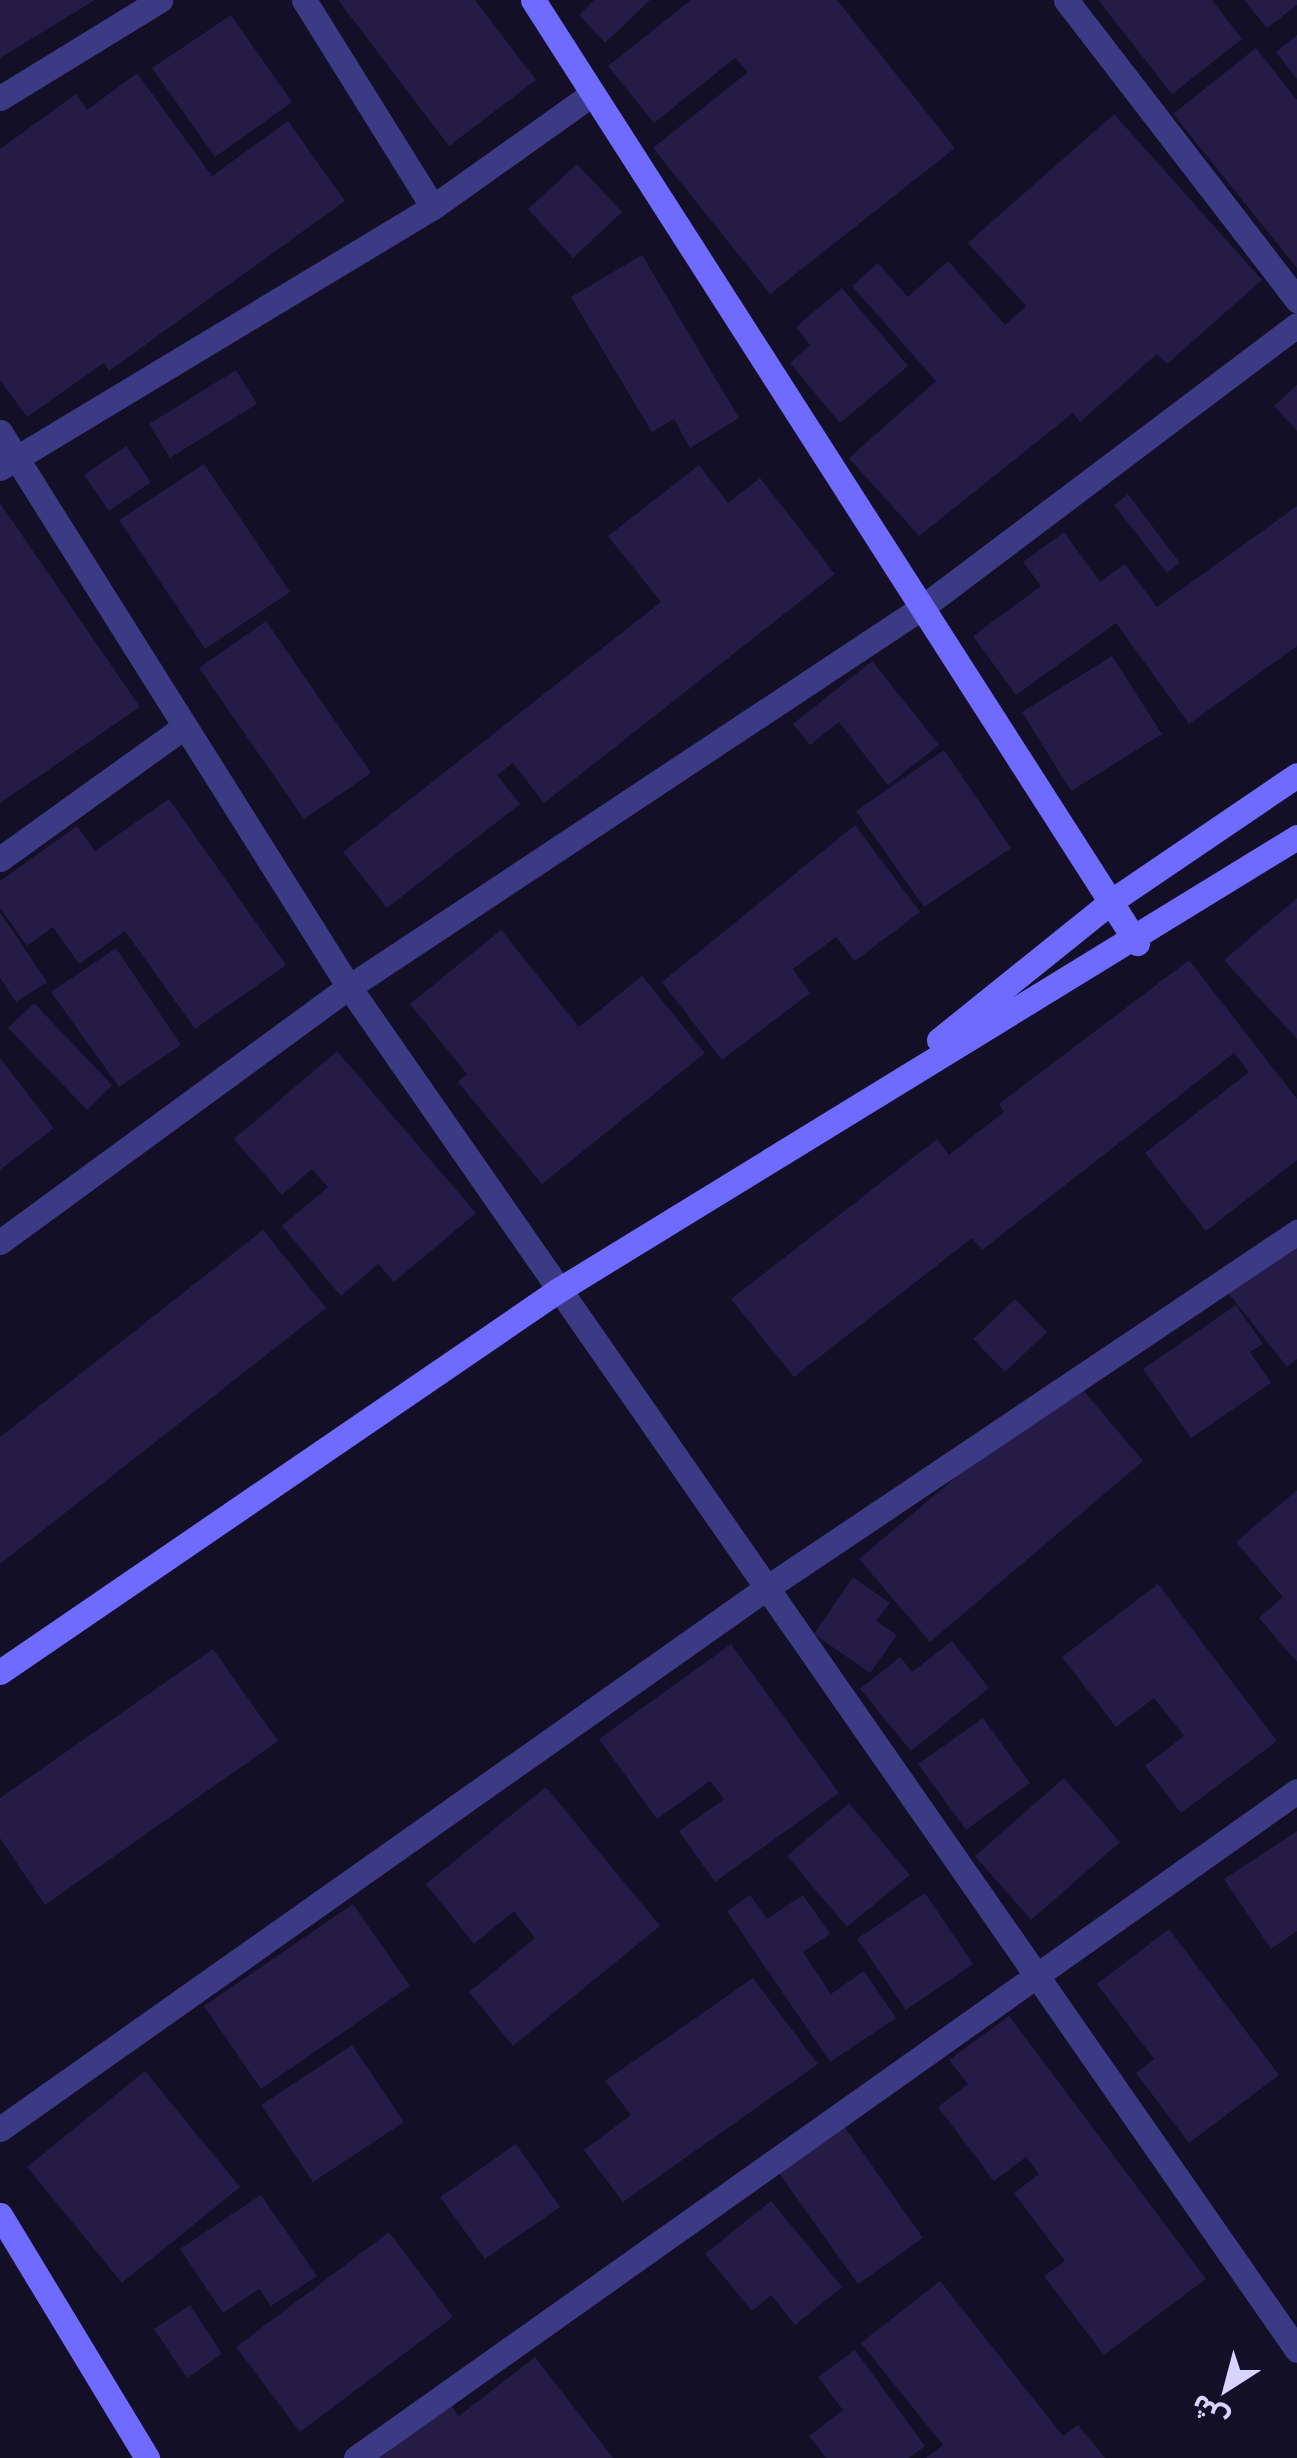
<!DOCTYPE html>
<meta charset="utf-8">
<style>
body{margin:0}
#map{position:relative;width:1297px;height:2458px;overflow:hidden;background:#130f26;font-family:Inter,"Noto Sans Arabic",sans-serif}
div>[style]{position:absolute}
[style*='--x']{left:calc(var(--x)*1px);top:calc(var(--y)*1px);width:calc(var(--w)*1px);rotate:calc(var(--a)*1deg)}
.building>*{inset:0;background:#241b47}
.street>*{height:25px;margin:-12.5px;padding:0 12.5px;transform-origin:12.5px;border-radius:12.5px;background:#3d3a85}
.secondary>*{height:25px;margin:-12.5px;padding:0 12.5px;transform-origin:12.5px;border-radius:12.5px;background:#6f6bff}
span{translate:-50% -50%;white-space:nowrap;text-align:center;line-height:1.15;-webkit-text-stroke:8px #130f26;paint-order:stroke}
.north{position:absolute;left:1177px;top:2338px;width:100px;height:100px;-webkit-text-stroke:8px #130f26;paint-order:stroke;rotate:216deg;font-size:28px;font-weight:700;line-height:40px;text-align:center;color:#d9d4ff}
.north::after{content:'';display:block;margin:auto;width:35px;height:45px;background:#d9d4ff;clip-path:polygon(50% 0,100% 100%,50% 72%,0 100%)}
</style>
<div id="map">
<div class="building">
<i style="clip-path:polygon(0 0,95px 0,0 58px)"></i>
<i style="clip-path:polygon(338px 0,475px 0,536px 80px,449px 146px)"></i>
<i style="clip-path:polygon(594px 0,650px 0,605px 43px,579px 15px)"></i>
<i style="clip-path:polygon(691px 0,837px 0,955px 148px,770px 294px,653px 148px,748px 72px,735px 58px,654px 123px,608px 66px)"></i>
<i style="clip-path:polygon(1098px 0,1212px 0,1242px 39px,1172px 94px)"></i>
<i style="clip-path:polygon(1244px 0,1297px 0,1297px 5px,1267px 28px)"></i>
<i style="clip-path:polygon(231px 15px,292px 102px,215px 157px,152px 68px)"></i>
<i style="clip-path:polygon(1297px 35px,1297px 79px,1276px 52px)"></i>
<i style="clip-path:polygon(1256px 48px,1297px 100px,1297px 268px,1173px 114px)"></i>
<i style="clip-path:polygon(137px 73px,212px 176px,288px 121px,345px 201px,109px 371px,104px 363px,27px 417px,0 380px,0 149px,76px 94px,87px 110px)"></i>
<i style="clip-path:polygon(1114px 114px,1262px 280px,1167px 364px,1157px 354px,1080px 422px,1073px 413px,919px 536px,849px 458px,936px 381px,852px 286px,878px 263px,908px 297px,948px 261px,1005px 325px,1026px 306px,968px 243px)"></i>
<i style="clip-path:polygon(577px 164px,622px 212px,573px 258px,528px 209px)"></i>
<i style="clip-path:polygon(642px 255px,739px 418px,690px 448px,674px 419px,652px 432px,571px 297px)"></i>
<i style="clip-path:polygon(842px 288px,908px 366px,840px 423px,790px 363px,810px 345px,796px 327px)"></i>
<i style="clip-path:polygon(236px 370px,257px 404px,170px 458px,149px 424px)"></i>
<i style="clip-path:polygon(1297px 385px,1297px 431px,1274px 406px)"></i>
<i style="clip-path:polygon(126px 446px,151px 482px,109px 511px,84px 475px)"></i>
<i style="clip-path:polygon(204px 464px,290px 592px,205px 649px,119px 520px)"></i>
<i style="clip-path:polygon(699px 465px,728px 503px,760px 478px,835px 574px,544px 803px,513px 763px,497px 775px,520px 804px,387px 908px,343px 852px,661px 602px,608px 536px)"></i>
<i style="clip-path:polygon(1128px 494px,1180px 563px,1167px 573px,1114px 505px)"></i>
<i style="clip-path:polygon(0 503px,140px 707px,0 803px)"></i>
<i style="clip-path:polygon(1297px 506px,1297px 646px,1189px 724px,1116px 623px,1016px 695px,973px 636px,1041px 586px,1023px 562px,1064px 532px,1100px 582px,1125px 564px,1157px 607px)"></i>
<i style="clip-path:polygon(266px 621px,371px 773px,304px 819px,199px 668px)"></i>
<i style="clip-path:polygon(1112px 656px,1162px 734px,1071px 791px,1022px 712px)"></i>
<i style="clip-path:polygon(872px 661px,939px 745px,888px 785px,839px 722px,810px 745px,793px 724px)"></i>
<i style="clip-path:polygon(944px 750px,1011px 848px,924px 907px,856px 811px)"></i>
<i style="clip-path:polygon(169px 799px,286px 965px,195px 1029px,125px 931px,79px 964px,53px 927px,27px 946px,0 908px,0 881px,77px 826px,95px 851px)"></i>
<i style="clip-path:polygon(855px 825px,920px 912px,855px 961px,836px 937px,793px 969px,810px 993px,722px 1060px,662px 982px)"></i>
<i style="clip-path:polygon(1297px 898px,1297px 1039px,1224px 960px)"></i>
<i style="clip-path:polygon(0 912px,47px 982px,16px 1002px,0 978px)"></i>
<i style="clip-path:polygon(501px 930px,579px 1027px,642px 976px,705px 1053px,542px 1184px,458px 1082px,467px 1074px,410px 1004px)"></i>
<i style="clip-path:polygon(116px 948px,181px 1045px,119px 1087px,51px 992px)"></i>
<i style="clip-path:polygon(1189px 960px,1297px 1099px,1297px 1160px,1206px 1231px,1145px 1153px,1249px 1072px,1234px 1053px,982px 1250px,972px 1238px,794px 1377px,731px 1299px,937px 1139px,949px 1155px,1004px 1112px,999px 1104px)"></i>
<i style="clip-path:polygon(34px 1003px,112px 1085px,87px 1110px,8px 1028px)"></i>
<i style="clip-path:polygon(337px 1051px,476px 1213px,394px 1282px,378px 1264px,341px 1296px,282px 1226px,328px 1187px,312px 1169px,282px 1195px,234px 1139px)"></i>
<i style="clip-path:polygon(0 1058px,54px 1128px,0 1170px)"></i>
<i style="clip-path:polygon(1297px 1225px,1297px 1359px,1287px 1367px,1222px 1285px)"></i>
<i style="clip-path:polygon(263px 1230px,326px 1308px,0 1564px,0 1437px)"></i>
<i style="clip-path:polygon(1015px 1299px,1047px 1332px,1005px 1372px,973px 1339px)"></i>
<i style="clip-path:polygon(1236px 1305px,1263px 1344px,1250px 1352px,1271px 1383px,1191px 1438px,1143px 1369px)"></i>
<i style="clip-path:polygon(1073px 1378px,1143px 1461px,930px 1642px,859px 1559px)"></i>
<i style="clip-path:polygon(1297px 1490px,1297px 1662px,1259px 1618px,1283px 1597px,1236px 1542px)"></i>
<i style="clip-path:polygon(853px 1577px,890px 1603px,876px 1621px,897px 1635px,870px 1673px,814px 1634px)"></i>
<i style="clip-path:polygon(1158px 1584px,1277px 1741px,1181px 1813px,1145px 1766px,1184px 1736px,1154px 1698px,1116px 1727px,1062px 1657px)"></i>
<i style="clip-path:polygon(952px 1641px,989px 1688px,911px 1751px,860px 1689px,900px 1657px,912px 1672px)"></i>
<i style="clip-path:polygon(731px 1644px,839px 1793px,715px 1882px,679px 1831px,724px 1799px,710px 1781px,657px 1819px,599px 1739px)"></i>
<i style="clip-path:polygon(213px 1649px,278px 1741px,45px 1905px,0 1838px,0 1798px)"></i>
<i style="clip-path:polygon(983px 1718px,1030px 1783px,966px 1830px,918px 1764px)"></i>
<i style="clip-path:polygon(1064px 1778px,1120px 1842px,1031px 1920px,975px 1856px)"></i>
<i style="clip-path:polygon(546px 1787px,660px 1926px,513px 2046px,469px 1992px,535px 1938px,514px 1911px,474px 1944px,426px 1884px)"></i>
<i style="clip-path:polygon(849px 1803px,910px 1875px,847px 1927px,787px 1856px)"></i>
<i style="clip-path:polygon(1297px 1831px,1297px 1931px,1271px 1949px,1224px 1879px)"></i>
<i style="clip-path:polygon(925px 1893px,973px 1964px,906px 2010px,857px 1939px)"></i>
<i style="clip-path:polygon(750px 1895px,767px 1919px,803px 1895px,830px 1934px,803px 1952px,831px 1994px,864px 1971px,896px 2018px,830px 2062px,727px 1911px)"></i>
<i style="clip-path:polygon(353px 1904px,410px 1986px,261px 2089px,204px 2006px)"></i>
<i style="clip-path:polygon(1169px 1929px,1279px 2075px,1189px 2143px,1136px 2073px,1154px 2059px,1097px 1984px)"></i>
<i style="clip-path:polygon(753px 1978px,818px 2064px,623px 2202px,584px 2150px,631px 2115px,605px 2081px)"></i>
<i style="clip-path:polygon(1009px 2016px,1206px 2279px,1104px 2355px,1044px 2276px,1065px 2261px,1014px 2193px,1039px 2174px,1026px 2157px,994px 2181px,938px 2107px,968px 2084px,949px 2060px)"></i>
<i style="clip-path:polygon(352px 2045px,404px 2122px,313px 2182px,261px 2105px)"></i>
<i style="clip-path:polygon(145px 2071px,240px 2187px,122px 2283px,27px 2167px)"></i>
<i style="clip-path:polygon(842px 2123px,923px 2238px,858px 2284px,776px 2169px)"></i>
<i style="clip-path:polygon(516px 2144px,560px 2207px,485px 2259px,440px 2197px)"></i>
<i style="clip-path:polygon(261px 2195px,317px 2276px,271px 2306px,259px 2289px,223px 2313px,180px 2249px)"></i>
<i style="clip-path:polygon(771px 2201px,842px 2287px,795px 2325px,771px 2295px,752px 2311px,705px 2254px)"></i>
<i style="clip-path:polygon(389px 2232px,453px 2317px,300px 2432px,236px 2347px)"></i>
<i style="clip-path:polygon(940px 2281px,1063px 2436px,1078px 2425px,1105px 2458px,926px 2458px,943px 2445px,861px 2343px)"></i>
<i style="clip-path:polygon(190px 2305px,222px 2354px,187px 2378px,154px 2329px)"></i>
<i style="clip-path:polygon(855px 2350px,925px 2446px,909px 2458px,826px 2458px,809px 2436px,843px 2410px,818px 2377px)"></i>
<i style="clip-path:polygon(535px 2357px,613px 2458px,380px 2458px,450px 2404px,459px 2416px)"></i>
</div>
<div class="street">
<i style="--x:304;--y:0;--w:244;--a:58.1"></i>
<i style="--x:1066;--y:0;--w:379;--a:52.4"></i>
<i style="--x:0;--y:98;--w:188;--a:-31.5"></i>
<i style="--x:0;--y:432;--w:656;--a:57.84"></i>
<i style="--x:349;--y:987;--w:1660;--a:55.18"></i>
<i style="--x:0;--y:468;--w:506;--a:-31.08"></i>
<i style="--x:433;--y:207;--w:195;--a:-35.4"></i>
<i style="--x:0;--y:859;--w:224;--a:-35.7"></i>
<i style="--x:0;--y:1242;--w:432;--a:-36.2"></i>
<i style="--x:349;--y:987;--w:690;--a:-33.53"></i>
<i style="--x:924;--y:606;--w:467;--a:-37"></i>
<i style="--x:0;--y:2129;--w:936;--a:-35.22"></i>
<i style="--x:765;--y:1589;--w:641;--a:-33.86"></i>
<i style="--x:356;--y:2458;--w:1153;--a:-35.33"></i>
</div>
<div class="secondary">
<i style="--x:533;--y:0;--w:1120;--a:57.36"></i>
<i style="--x:939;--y:1040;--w:223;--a:-38.8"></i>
<i style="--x:1113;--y:900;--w:222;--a:-34.2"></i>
<i style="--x:0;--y:1672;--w:675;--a:-34.37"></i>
<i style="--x:557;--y:1291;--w:868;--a:-31.53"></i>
<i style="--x:0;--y:2215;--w:284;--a:58.8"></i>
</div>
<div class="north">ش</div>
</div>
